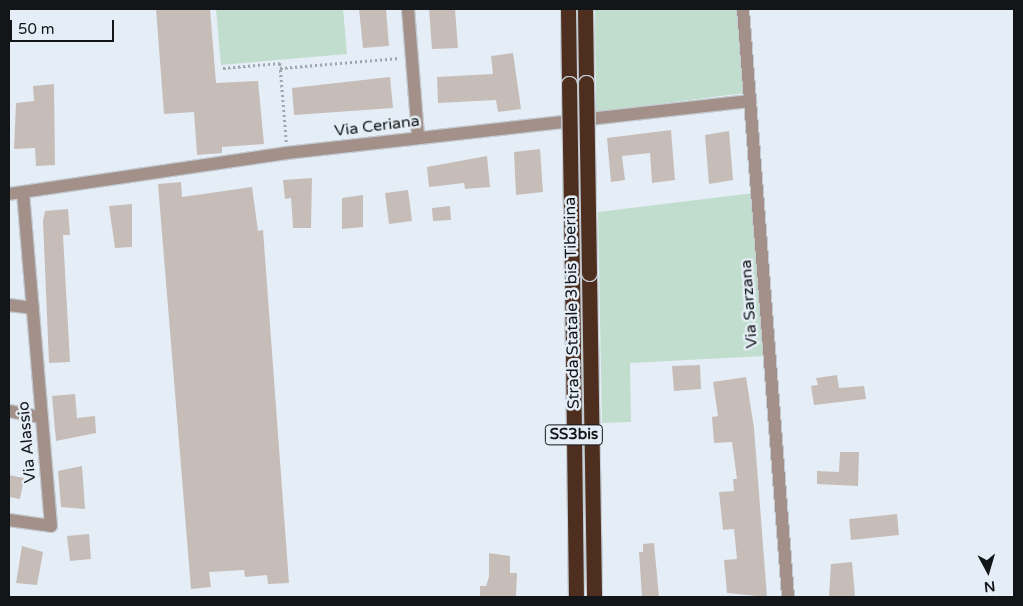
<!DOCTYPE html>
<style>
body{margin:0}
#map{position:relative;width:1023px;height:606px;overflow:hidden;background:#e5eef6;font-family:"Varela Round",sans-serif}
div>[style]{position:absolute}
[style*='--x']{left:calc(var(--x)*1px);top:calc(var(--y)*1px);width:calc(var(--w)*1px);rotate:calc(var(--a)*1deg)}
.green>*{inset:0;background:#c1ddcd}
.building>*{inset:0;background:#c7bdb8}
.path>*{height:2.5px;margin-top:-1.25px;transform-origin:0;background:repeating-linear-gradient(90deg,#9fa6ad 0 2.5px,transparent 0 5px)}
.roads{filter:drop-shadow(1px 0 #c3cbd3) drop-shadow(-1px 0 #c3cbd3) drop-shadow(0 1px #c3cbd3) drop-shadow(0 -1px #c3cbd3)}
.street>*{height:12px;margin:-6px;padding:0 6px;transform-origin:6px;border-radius:6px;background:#a39189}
.highway>*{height:15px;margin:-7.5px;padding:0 7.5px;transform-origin:7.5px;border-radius:7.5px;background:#4e2e1e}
.bridges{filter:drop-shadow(1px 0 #c3cbd3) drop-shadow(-1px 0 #c3cbd3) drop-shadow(0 1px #c3cbd3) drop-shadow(0 -1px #c3cbd3)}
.highway-bridge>*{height:15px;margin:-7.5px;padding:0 7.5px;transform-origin:7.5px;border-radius:7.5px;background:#4e2e1e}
span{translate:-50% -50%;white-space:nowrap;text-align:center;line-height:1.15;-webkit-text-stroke:5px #e5eef6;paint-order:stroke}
.shield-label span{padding:1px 4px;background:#e5eef6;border:1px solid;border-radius:4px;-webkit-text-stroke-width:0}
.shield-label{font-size:15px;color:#131619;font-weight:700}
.street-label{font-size:16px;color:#131619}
.frame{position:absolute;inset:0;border:10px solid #131619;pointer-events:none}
.north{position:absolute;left:963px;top:546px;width:50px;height:50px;-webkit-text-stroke:4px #e5eef6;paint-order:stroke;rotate:174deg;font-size:14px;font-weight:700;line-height:20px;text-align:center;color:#131619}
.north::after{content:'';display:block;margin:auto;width:18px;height:22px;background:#131619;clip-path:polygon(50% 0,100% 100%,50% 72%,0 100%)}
.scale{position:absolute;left:10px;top:20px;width:104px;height:22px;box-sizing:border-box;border:2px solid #131619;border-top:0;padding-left:6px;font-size:15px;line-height:18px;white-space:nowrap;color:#131619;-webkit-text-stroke:4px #e5eef6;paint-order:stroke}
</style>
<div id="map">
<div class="green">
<i style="clip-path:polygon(216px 9px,343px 9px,347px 54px,221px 65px)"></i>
<i style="clip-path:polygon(595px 9px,738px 9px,744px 93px,596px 112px)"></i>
<i style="clip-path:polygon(754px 193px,764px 356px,630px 363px,631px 422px,602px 423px,598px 212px)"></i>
</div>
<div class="building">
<i style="clip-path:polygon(156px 9px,210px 9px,216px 83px,258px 81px,264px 144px,222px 147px,222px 153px,197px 155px,194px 112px,164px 114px)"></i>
<i style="clip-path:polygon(359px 9px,386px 9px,389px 46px,363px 48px)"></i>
<i style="clip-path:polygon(429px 9px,455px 9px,458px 48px,432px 49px)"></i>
<i style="clip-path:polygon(513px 53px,521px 109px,498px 112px,496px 100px,438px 103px,437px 77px,493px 74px,491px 56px)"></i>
<i style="clip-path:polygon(390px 77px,393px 108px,294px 115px,292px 88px)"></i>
<i style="clip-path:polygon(54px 84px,55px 165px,36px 166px,35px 148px,14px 149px,16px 103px,34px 101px,33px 86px)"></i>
<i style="clip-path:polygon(671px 130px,675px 180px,652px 183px,650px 153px,622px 156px,625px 180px,611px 182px,607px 138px)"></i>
<i style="clip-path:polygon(729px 131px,733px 180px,709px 184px,705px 135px)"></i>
<i style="clip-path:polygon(540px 149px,543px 192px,516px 195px,514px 152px)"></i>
<i style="clip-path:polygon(487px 156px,490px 187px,465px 189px,464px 183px,429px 187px,427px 167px)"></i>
<i style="clip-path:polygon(312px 178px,311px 228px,293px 228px,291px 198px,285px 199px,283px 180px)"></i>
<i style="clip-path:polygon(181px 182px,182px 197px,252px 187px,258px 231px,263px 230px,289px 583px,268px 584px,267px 575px,245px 577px,244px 570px,209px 572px,211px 587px,191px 589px,158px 184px)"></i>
<i style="clip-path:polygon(408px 190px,412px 221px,389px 224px,385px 193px)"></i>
<i style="clip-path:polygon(363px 195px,363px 227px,342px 229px,342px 198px)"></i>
<i style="clip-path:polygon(132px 204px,132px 247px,115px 248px,109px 206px)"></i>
<i style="clip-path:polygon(450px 206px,451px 220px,433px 221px,432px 208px)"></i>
<i style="clip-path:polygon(68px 209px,70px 235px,63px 235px,70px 362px,49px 363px,43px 221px,45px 211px)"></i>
<i style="clip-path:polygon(700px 365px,701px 389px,674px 391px,672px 366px)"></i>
<i style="clip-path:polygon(837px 375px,839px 388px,864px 386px,866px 399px,814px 405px,811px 386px,818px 385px,816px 378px)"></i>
<i style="clip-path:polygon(746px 377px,754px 428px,767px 597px,727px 593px,724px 560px,737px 559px,734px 529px,723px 530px,719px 492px,734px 491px,733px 479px,737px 479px,732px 442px,714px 443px,712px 417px,718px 416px,713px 382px)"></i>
<i style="clip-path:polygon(75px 394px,77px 418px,95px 416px,96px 433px,56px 441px,52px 396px)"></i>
<i style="clip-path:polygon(840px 452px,859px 452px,858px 486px,817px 484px,817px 471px,839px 472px)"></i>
<i style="clip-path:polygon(82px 466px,85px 509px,61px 507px,58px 471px)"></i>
<i style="clip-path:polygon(9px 475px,24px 478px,20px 499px,9px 497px)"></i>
<i style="clip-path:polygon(897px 514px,899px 535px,851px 540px,849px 519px)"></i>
<i style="clip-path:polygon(89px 534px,91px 559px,70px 561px,67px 536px)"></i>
<i style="clip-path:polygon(654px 543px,659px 597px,642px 597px,639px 552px,643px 552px,643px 544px)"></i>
<i style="clip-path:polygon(22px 546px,43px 552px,37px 585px,16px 583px)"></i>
<i style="clip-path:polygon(489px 553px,510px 556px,510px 573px,517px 573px,516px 596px,480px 597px,480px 586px,486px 586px,489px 577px)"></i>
<i style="clip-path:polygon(852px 562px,855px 596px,829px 597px,831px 564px)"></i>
</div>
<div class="path">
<i style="--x:223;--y:68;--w:57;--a:-5"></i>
<i style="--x:280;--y:63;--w:5;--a:90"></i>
<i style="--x:286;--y:142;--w:74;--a:-94.6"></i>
<i style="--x:280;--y:68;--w:120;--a:-4.8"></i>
</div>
<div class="roads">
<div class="street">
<i style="--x:408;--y:9;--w:128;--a:85.5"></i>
<i style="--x:743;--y:9;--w:590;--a:85.62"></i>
<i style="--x:9;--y:194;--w:280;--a:-8.4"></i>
<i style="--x:286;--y:153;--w:467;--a:-6.4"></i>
<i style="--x:9;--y:305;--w:24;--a:7"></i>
<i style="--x:9;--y:411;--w:33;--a:11"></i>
<i style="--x:9;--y:520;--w:42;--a:8.1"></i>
<i style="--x:51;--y:526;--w:335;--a:-94.8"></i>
</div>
<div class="highway">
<i style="--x:568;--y:9;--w:75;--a:89.2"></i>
<i style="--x:585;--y:9;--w:74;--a:89.2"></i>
<i style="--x:572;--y:272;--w:325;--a:89.3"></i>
<i style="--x:589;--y:273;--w:324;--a:89.1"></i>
</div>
</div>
<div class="bridges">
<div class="highway-bridge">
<i style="--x:586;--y:83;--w:190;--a:89.1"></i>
<i style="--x:569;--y:84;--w:188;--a:89.1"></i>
</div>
</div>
<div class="shield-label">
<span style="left:574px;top:435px">SS3bis</span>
</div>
<div class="street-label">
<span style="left:377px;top:126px;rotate:-7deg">Via Ceriana</span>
<span style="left:572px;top:303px;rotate:-91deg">Strada Statale 3 bis Tiberina</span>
<span style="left:749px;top:304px;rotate:-94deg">Via Sarzana</span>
<span style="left:27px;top:442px;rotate:-95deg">Via Alassio</span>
</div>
<div class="frame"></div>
<div class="north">N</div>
<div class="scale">50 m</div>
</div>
